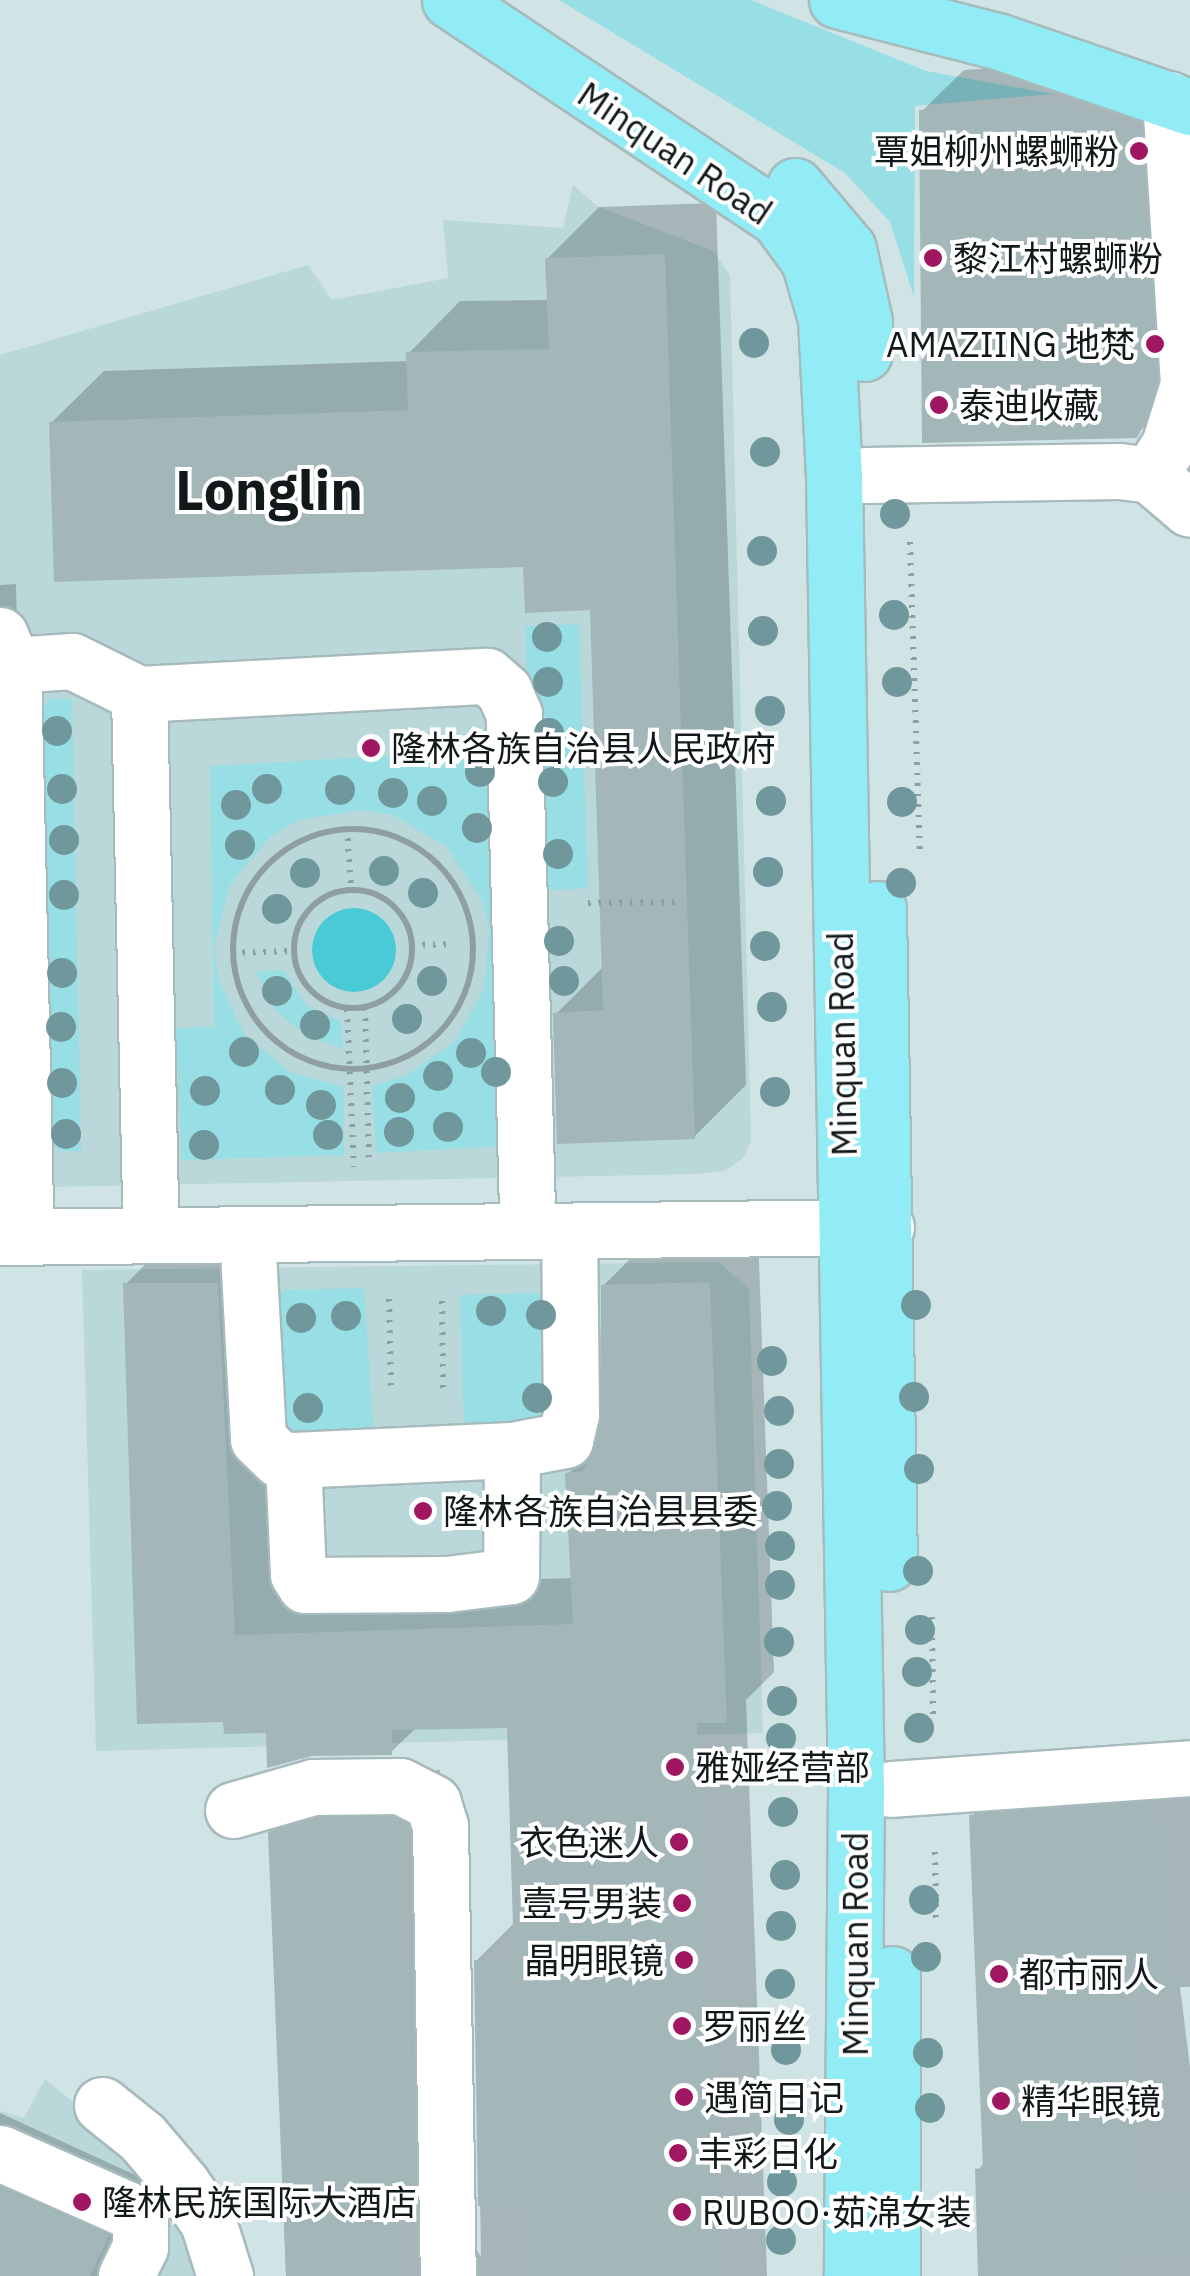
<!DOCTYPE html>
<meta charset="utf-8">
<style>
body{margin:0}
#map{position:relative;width:1190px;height:2276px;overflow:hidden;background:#d0e4e6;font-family:"IBM Plex Sans","Noto Sans SC",sans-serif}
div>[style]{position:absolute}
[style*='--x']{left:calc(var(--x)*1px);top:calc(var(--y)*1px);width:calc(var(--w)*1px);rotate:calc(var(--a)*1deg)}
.built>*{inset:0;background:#bad7da}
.green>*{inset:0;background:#97dee5}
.water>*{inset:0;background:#48cad7}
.round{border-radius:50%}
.shadow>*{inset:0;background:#0003}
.building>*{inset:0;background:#a3b6b8}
.path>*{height:6px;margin-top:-3px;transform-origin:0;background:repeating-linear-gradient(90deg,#8f9ea0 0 2.5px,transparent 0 10.5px)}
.path>.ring{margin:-3px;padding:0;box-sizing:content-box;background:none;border:6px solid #8f9ea0;border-radius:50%}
.roads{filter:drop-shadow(2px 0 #a7babc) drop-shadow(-2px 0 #a7babc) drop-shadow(0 2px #a7babc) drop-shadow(0 -2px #a7babc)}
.minor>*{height:55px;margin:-27.5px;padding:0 27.5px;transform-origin:27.5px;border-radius:27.5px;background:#fff}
.major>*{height:55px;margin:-27.5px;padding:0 27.5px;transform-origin:27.5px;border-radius:27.5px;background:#92ecf5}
.trees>*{width:30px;height:30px;margin:-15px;border-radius:50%;background:#70979b}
.dots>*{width:28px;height:28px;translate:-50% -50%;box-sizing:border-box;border:5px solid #fff;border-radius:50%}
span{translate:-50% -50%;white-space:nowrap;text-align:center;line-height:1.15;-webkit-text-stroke:8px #fff;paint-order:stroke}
.poi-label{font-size:35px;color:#12191a}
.right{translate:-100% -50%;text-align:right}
.left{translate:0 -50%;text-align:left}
.street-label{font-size:35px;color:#12191a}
.town-label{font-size:55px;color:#12191a;font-weight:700}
</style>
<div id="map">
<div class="built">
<i style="clip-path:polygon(573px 185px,597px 206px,713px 251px,730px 275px,751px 1141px,743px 1158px,725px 1171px,697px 1174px,0 1188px,0 355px,308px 265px,332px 300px,448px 278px,443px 220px,563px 228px)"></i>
<i style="clip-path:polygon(719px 1262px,749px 1289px,763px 1733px,96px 1751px,82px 1270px)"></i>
<i style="clip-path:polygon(45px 2079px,115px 2136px,212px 2276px,0 2276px,0 2111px,24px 2118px)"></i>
</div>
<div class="green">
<i style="clip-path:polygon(559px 0,751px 0,926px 71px,1053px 94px,915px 106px,914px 297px,890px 222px,845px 173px)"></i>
<i style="clip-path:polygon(579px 624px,588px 888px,535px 891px,525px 626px)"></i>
<i style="clip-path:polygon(50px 699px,72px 699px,81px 1151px,60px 1151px,50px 1138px,38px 712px)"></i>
<i style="clip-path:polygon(482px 751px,492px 754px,499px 1146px,376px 1153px,372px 1086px,406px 1076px,455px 1041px,484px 989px,489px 929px,482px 901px,447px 847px,393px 815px,361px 810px,299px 820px,270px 837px,230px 885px,214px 946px,218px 978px,244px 1034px,290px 1072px,343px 1087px,344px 1155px,182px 1160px,176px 1028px,214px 1027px,210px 766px)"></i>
<i style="clip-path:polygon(283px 970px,307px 1006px,341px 1022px,343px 1048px,308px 1037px,275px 1010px,256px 972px)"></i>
<i style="clip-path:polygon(364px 1288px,374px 1437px,282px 1440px,275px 1302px,284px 1290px)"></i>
<i style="clip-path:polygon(541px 1293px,554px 1300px,556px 1423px,464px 1430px,460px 1295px)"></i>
</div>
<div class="water">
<i class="round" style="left:312px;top:908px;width:84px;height:84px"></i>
</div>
<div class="shadow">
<i style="clip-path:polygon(1098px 60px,1182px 91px,1178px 393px,1136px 435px,922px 111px,964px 70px)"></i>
<i style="clip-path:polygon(716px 203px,746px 1085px,694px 1137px,556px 1014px,604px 966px,592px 607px,526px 564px,52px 422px,104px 371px,409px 361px,409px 353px,460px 301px,549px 300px,547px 259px,599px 207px)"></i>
<i style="clip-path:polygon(16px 584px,26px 1092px,0 1117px,0 585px)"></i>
<i style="clip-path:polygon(758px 1234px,774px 1672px,746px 1700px,767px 2276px,286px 2276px,271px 1833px,320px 1785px,368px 1771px,440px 1770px,440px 1914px,464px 2227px,481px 2257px,476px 1961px,515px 1922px,510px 1725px,417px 1727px,391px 1752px,268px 1730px,226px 1731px,126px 1284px,174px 1235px,266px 1236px,282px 1587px,573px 1578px,568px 1474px,596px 1446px,604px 1421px,603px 1286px,652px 1237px)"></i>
<i style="clip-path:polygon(1190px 1756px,1190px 1987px,1180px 1987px,1190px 2067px,1190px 2276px,981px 2276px,978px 2170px,985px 2162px,972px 1816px,1020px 1769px)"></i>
<i style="clip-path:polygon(0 2113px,157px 2185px,112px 2276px,0 2276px)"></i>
</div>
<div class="building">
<i style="clip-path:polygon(1055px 101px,1141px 132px,1156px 380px,1140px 432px,1137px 438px,922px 443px,919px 110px)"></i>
<i style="clip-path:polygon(665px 254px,695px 1139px,557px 1144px,553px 1013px,603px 1010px,590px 610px,525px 613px,523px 567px,54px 582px,49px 422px,408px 410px,406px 352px,549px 349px,545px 258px)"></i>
<i style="clip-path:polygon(710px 1282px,727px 1723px,697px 1723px,719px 2276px,530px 2276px,526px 2207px,478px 2206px,474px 1960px,514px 1960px,507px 1728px,392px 1730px,392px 1755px,312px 1756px,267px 1768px,266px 1733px,224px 1734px,223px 1722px,137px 1724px,123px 1283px,218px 1283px,235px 1635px,573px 1624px,565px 1473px,584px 1471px,601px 1421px,601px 1285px)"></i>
<i style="clip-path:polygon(1155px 1802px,1175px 1990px,1130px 1993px,1140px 2195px,1190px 2192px,1190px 2251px,1117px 2259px,1118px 2276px,978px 2276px,975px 2169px,983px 2168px,969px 1815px)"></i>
<i style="clip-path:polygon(392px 1817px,392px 1961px,411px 1961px,416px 2206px,403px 2206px,404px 2276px,286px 2276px,268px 1832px,318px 1818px)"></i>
<i style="clip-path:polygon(0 2187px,109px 2235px,90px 2276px,0 2276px)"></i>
</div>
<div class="path">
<i style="--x:910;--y:542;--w:313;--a:88.2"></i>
<i style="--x:347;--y:828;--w:61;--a:86.2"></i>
<i class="ring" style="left:233px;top:829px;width:234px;height:234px"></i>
<i class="ring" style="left:294px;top:890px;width:112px;height:112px"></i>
<i style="--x:588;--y:903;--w:88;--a:-0.7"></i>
<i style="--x:412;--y:945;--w:39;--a:-1"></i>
<i style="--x:232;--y:953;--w:61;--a:-1.9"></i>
<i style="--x:365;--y:1008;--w:155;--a:88.5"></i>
<i style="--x:347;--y:1009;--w:158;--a:87.5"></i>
<i style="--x:389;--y:1299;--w:87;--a:88.7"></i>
<i style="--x:442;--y:1301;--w:87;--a:89.3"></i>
<i style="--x:932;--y:1617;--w:103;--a:89.4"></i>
<i style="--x:935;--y:1852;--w:72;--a:89.2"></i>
</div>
<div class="roads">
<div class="minor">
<i style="--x:865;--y:475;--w:254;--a:-0.9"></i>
<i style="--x:1119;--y:471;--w:31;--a:7"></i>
<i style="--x:1150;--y:475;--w:52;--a:40.4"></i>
<i style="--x:1150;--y:475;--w:36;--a:-58"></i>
<i style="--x:1169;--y:445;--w:64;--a:-72.7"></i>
<i style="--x:1188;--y:384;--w:285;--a:-93.6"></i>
<i style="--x:0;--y:635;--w:33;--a:67"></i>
<i style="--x:13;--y:665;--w:59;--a:-3.9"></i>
<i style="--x:72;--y:661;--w:75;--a:26.2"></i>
<i style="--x:139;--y:694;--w:348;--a:-3"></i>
<i style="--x:487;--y:676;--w:23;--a:41"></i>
<i style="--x:504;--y:691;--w:25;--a:67"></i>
<i style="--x:514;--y:714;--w:485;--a:88.5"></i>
<i style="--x:13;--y:665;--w:541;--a:88.73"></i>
<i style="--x:139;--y:694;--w:510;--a:88.76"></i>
<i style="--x:247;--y:1234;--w:205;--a:86.9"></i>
<i style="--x:258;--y:1439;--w:29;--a:44"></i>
<i style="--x:279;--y:1459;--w:14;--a:4"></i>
<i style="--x:293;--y:1460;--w:219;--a:-2.6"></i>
<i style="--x:512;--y:1450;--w:54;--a:-10.7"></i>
<i style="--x:565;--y:1440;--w:27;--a:-77"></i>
<i style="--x:571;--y:1414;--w:183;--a:-90.6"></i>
<i style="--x:0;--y:1237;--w:886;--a:-0.65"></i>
<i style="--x:293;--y:1460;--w:114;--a:87.5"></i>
<i style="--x:298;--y:1574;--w:13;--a:58"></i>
<i style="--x:305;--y:1585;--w:142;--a:-0.4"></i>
<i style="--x:447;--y:1584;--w:64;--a:-7.1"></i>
<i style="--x:511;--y:1576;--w:126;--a:-89.5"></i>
<i style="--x:891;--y:1789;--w:300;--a:-4"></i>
<i style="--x:233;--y:1810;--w:83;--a:-16"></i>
<i style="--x:313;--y:1787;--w:87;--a:-0.7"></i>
<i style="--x:400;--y:1786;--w:37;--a:27"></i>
<i style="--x:433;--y:1803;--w:24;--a:73"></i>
<i style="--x:440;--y:1826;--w:450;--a:89"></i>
<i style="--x:102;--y:2105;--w:51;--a:38.7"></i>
<i style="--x:142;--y:2137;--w:62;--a:49.6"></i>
<i style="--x:182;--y:2184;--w:46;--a:55.6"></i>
<i style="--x:208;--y:2222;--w:57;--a:72.5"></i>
<i style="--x:0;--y:2153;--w:153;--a:23.9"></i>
<i style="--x:140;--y:2215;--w:32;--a:90"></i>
<i style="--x:140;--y:2247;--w:32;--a:116"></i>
</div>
<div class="major">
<i style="--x:450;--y:0;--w:394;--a:33.6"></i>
<i style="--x:778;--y:218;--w:52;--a:53.6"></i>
<i style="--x:809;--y:260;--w:61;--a:73.9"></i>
<i style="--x:826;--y:319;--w:158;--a:87.1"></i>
<i style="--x:834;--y:477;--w:1313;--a:89.04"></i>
<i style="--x:856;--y:1790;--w:486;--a:90.5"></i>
<i style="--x:837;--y:0;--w:165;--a:14.4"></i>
<i style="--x:997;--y:41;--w:204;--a:18.9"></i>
<i style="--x:795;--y:186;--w:82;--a:49.9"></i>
<i style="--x:848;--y:249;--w:75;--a:77.6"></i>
<i style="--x:864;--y:322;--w:31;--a:90"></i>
<i style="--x:878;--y:909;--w:654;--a:89.04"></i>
<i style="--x:892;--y:2276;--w:302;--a:-90"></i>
</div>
</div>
<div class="trees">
<i style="left:754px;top:343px"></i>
<i style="left:765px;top:452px"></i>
<i style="left:895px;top:514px"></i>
<i style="left:762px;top:551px"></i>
<i style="left:894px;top:615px"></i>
<i style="left:763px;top:631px"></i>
<i style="left:547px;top:637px"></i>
<i style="left:548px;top:682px"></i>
<i style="left:897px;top:682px"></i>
<i style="left:770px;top:711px"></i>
<i style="left:57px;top:731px"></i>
<i style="left:549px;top:733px"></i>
<i style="left:480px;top:772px"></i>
<i style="left:553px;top:782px"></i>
<i style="left:62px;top:789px"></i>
<i style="left:267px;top:789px"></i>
<i style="left:340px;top:790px"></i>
<i style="left:393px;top:793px"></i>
<i style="left:432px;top:801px"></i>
<i style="left:771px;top:801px"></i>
<i style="left:902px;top:802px"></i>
<i style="left:236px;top:805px"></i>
<i style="left:477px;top:828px"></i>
<i style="left:64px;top:840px"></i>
<i style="left:240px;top:845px"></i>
<i style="left:558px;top:854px"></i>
<i style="left:384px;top:871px"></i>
<i style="left:768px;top:872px"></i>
<i style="left:305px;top:873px"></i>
<i style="left:901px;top:883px"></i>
<i style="left:423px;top:893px"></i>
<i style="left:64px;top:895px"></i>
<i style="left:277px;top:909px"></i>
<i style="left:559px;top:941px"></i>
<i style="left:765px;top:946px"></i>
<i style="left:62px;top:973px"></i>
<i style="left:432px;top:981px"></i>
<i style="left:564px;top:981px"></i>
<i style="left:277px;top:991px"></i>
<i style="left:772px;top:1007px"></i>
<i style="left:407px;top:1019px"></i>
<i style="left:315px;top:1025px"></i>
<i style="left:61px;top:1027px"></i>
<i style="left:244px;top:1052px"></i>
<i style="left:471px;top:1053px"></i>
<i style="left:496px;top:1072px"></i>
<i style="left:438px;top:1076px"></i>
<i style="left:62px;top:1083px"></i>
<i style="left:280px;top:1090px"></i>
<i style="left:205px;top:1091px"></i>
<i style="left:775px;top:1092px"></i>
<i style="left:400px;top:1098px"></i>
<i style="left:321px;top:1105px"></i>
<i style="left:448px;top:1127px"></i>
<i style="left:399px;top:1132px"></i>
<i style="left:66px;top:1134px"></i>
<i style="left:328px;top:1135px"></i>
<i style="left:204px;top:1145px"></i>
<i style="left:916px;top:1305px"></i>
<i style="left:491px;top:1311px"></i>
<i style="left:541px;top:1315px"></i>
<i style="left:346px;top:1316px"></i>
<i style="left:301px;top:1318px"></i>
<i style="left:772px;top:1361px"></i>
<i style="left:914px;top:1397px"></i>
<i style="left:537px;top:1398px"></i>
<i style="left:308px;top:1408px"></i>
<i style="left:779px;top:1411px"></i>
<i style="left:779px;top:1464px"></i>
<i style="left:919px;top:1469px"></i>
<i style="left:777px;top:1506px"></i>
<i style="left:780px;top:1546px"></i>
<i style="left:918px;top:1571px"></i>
<i style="left:780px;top:1585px"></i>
<i style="left:920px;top:1630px"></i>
<i style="left:779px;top:1642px"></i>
<i style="left:917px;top:1672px"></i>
<i style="left:782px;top:1701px"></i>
<i style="left:919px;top:1728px"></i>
<i style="left:781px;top:1738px"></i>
<i style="left:783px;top:1812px"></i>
<i style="left:785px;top:1875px"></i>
<i style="left:924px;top:1900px"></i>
<i style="left:781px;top:1926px"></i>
<i style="left:926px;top:1957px"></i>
<i style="left:780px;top:1984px"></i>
<i style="left:786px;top:2050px"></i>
<i style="left:928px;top:2053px"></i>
<i style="left:930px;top:2108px"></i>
<i style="left:789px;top:2120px"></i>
<i style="left:782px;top:2182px"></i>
<i style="left:781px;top:2240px"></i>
</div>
<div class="dots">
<i style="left:1139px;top:151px;background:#a01661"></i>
<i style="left:933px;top:258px;background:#a01661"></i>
<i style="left:1155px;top:344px;background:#a01661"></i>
<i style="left:939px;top:405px;background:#a01661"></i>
<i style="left:371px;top:748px;background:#a01661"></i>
<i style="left:423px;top:1511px;background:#a01661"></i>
<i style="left:675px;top:1767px;background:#a01661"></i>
<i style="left:679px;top:1842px;background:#a01661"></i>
<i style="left:682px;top:1903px;background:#a01661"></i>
<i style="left:684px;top:1960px;background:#a01661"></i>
<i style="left:999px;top:1974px;background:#a01661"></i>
<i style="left:682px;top:2026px;background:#a01661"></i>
<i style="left:684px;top:2097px;background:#a01661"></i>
<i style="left:1001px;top:2101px;background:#a01661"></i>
<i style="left:678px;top:2153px;background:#a01661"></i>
<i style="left:82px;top:2202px;background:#a01661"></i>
<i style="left:682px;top:2212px;background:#a01661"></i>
</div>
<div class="poi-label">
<span class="right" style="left:1119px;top:151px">覃姐柳州螺蛳粉</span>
<span class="left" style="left:953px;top:258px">黎江村螺蛳粉</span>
<span class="right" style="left:1135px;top:344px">AMAZIING 地梵</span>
<span class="left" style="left:959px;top:405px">泰迪收藏</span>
<span class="left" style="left:391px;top:748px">隆林各族自治县人民政府</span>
<span class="left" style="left:443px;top:1511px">隆林各族自治县县委</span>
<span class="left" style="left:695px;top:1767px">雅娅经营部</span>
<span class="right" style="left:659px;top:1842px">衣色迷人</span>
<span class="right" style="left:662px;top:1903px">壹号男装</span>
<span class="right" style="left:664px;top:1960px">晶明眼镜</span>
<span class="left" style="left:1019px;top:1974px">都市丽人</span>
<span class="left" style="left:702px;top:2026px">罗丽丝</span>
<span class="left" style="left:704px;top:2097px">遇简日记</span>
<span class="left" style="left:1021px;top:2101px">精华眼镜</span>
<span class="left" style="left:698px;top:2153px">丰彩日化</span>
<span class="left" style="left:102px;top:2202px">隆林民族国际大酒店</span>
<span class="left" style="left:702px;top:2212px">RUBOO·茹淿女装</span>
</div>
<div class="street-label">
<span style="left:675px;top:153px;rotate:34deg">Minquan Road</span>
<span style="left:842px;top:1044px;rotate:-91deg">Minquan Road</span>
<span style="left:855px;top:1944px;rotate:-90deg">Minquan Road</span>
</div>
<div class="town-label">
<span style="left:269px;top:490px">Longlin</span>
</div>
</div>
